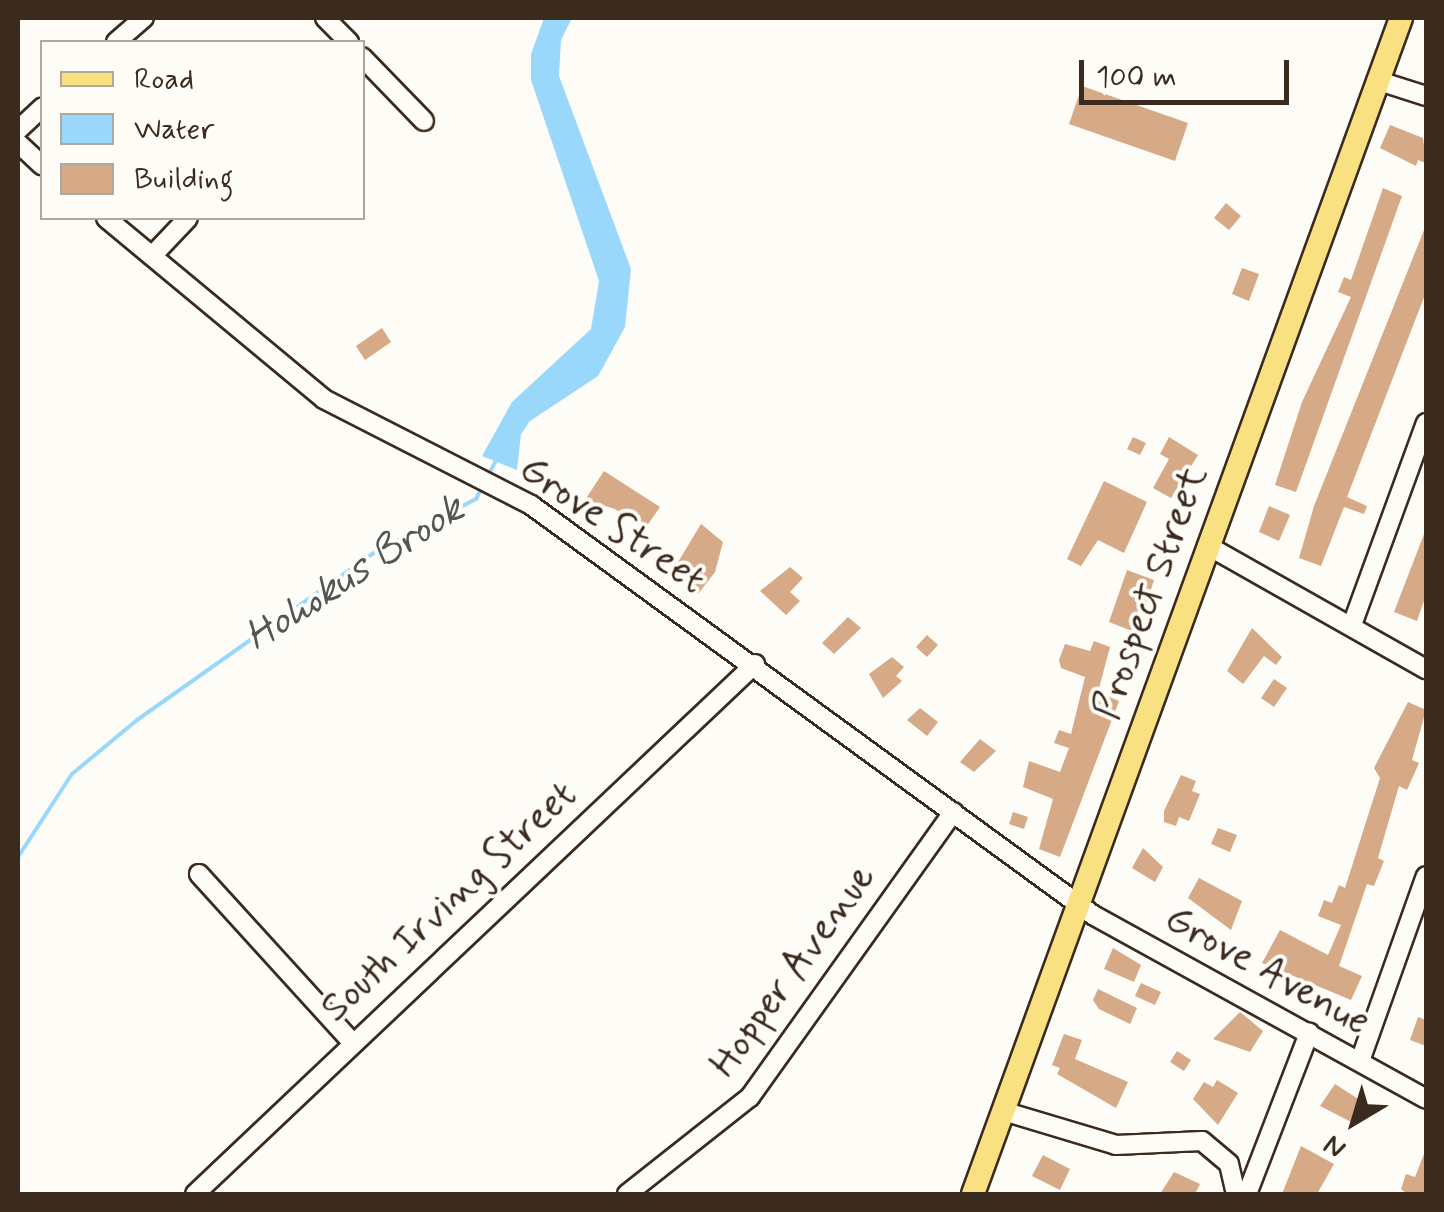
<!DOCTYPE html>
<style>
body{margin:0}
#map{position:relative;width:1444px;height:1212px;overflow:hidden;background:#fdfcf7;font-family:Mynerve,sans-serif}
div>[style]{position:absolute}
[style*='--x']{left:calc(var(--x)*1px);top:calc(var(--y)*1px);width:calc(var(--w)*1px);rotate:calc(var(--a)*1deg)}
.water>*{inset:0;background:#9ad8fb}
.stream>*{height:4px;margin:-2px;padding:0 2px;transform-origin:2px;border-radius:2px;background:#9ad8fb}
.building>*{inset:0;background:#d6a987}
.roads{filter:drop-shadow(2px 0 #3b2a1e) drop-shadow(-2px 0 #3b2a1e) drop-shadow(0 2px #3b2a1e) drop-shadow(0 -2px #3b2a1e)}
.minor>*{height:18px;margin:-9px;padding:0 9px;transform-origin:9px;border-radius:9px;background:#fdfcf7}
.major>*{height:22px;margin:-11px;padding:0 11px;transform-origin:11px;border-radius:11px;background:#f9e181}
span{translate:-50% -50%;white-space:nowrap;text-align:center;line-height:1.15;-webkit-text-stroke:8px #fdfcf7;paint-order:stroke}
.street-label{font-size:40px;color:#3b2a1e}
.water-label{font-size:42px;color:#535655;font-style:italic}
.frame{position:absolute;inset:0;border:20px solid #3b2a1e;pointer-events:none}
.legend{position:absolute;left:40px;top:40px;width:325px;height:180px;box-sizing:border-box;background:#fdfcf7;border:2px solid #afa8a0;margin:0;padding:12px 18px;list-style:none;font-size:30px;color:#3b2a1e}
.legend li{display:flex;align-items:center;gap:20px;height:50px}
.legend b{width:50px;border:2px solid #afa8a0}
.north{position:absolute;left:1304px;top:1072px;width:100px;height:100px;-webkit-text-stroke:8px #fdfcf7;paint-order:stroke;rotate:218deg;font-size:28px;font-weight:700;line-height:40px;text-align:center;color:#3b2a1e}
.north::after{content:'';display:block;margin:auto;width:35px;height:45px;background:#3b2a1e;clip-path:polygon(50% 0,100% 100%,50% 72%,0 100%)}
.scale{position:absolute;left:1079px;top:60px;width:210px;height:45px;box-sizing:border-box;border:5px solid #3b2a1e;border-top:0;padding-left:12px;font-size:30px;line-height:35px;white-space:nowrap;color:#3b2a1e;-webkit-text-stroke:8px #fdfcf7;paint-order:stroke}
</style>
<div id="map">
<div class="water">
<i style="clip-path:polygon(544px 18px,572px 18px,561px 40px,559px 76px,631px 269px,625px 327px,613px 349px,598px 376px,530px 421px,521px 434px,517px 470px,482px 456px,512px 402px,591px 329px,599px 281px,531px 80px,531px 54px)"></i>
</div>
<div class="stream">
<i style="--x:487;--y:477;--w:21;--a:-61"></i>
<i style="--x:18;--y:857;--w:99;--a:-57"></i>
<i style="--x:72;--y:774;--w:85;--a:-39.7"></i>
<i style="--x:137;--y:720;--w:288;--a:-35.2"></i>
<i style="--x:372;--y:554;--w:118;--a:-27.9"></i>
<i style="--x:476;--y:499;--w:16;--a:-63"></i>
</div>
<div class="building">
<i style="clip-path:polygon(1082px 86px,1188px 123px,1175px 161px,1069px 124px)"></i>
<i style="clip-path:polygon(1390px 125px,1423px 138px,1426px 163px,1418px 160px,1416px 166px,1380px 148px)"></i>
<i style="clip-path:polygon(1383px 188px,1402px 196px,1296px 492px,1275px 485px,1302px 402px,1351px 297px,1338px 292px,1344px 277px,1351px 280px)"></i>
<i style="clip-path:polygon(1226px 203px,1241px 216px,1229px 230px,1214px 218px)"></i>
<i style="clip-path:polygon(1426px 225px,1426px 292px,1347px 497px,1367px 506px,1364px 514px,1344px 507px,1321px 566px,1299px 558px,1314px 506px)"></i>
<i style="clip-path:polygon(1242px 268px,1259px 274px,1249px 301px,1232px 294px)"></i>
<i style="clip-path:polygon(382px 328px,391px 342px,365px 360px,356px 346px)"></i>
<i style="clip-path:polygon(1133px 437px,1146px 443px,1140px 455px,1127px 449px)"></i>
<i style="clip-path:polygon(1169px 437px,1198px 455px,1171px 498px,1153px 488px,1169px 459px,1160px 454px)"></i>
<i style="clip-path:polygon(604px 471px,660px 507px,644px 530px,615px 509px,585px 500px)"></i>
<i style="clip-path:polygon(1104px 481px,1147px 502px,1124px 553px,1098px 540px,1081px 566px,1067px 559px)"></i>
<i style="clip-path:polygon(1269px 506px,1290px 515px,1279px 541px,1259px 532px)"></i>
<i style="clip-path:polygon(701px 524px,723px 542px,715px 572px,698px 594px,678px 579px,683px 573px,675px 567px)"></i>
<i style="clip-path:polygon(1426px 529px,1426px 595px,1417px 621px,1394px 612px)"></i>
<i style="clip-path:polygon(790px 567px,803px 578px,790px 592px,800px 601px,786px 615px,760px 591px)"></i>
<i style="clip-path:polygon(1127px 570px,1154px 580px,1137px 633px,1109px 622px)"></i>
<i style="clip-path:polygon(848px 617px,861px 628px,834px 654px,822px 643px)"></i>
<i style="clip-path:polygon(1252px 628px,1282px 657px,1276px 665px,1264px 656px,1243px 684px,1227px 671px)"></i>
<i style="clip-path:polygon(927px 635px,938px 645px,927px 657px,916px 647px)"></i>
<i style="clip-path:polygon(1094px 641px,1110px 647px,1098px 692px,1119px 701px,1060px 857px,1039px 849px,1053px 799px,1023px 787px,1029px 761px,1060px 772px,1069px 748px,1054px 743px,1059px 730px,1071px 734px,1085px 677px,1061px 668px,1059px 660px,1065px 644px,1090px 651px)"></i>
<i style="clip-path:polygon(892px 657px,904px 667px,896px 676px,902px 681px,883px 698px,869px 674px)"></i>
<i style="clip-path:polygon(1274px 679px,1287px 688px,1274px 707px,1261px 698px)"></i>
<i style="clip-path:polygon(1408px 702px,1426px 710px,1412px 760px,1419px 763px,1407px 790px,1399px 786px,1378px 858px,1384px 861px,1374px 886px,1367px 884px,1339px 966px,1362px 976px,1351px 1000px,1262px 963px,1280px 930px,1328px 955px,1341px 925px,1318px 916px,1324px 900px,1332px 903px,1339px 885px,1345px 888px,1380px 778px,1374px 768px)"></i>
<i style="clip-path:polygon(920px 708px,938px 722px,927px 736px,907px 720px)"></i>
<i style="clip-path:polygon(980px 739px,996px 751px,974px 772px,960px 762px)"></i>
<i style="clip-path:polygon(1181px 775px,1196px 781px,1192px 791px,1200px 794px,1189px 821px,1179px 817px,1176px 826px,1164px 822px,1164px 811px)"></i>
<i style="clip-path:polygon(1013px 812px,1028px 817px,1024px 829px,1009px 824px)"></i>
<i style="clip-path:polygon(1218px 828px,1237px 835px,1230px 852px,1211px 844px)"></i>
<i style="clip-path:polygon(1143px 848px,1163px 867px,1155px 882px,1132px 868px)"></i>
<i style="clip-path:polygon(1199px 878px,1242px 901px,1231px 930px,1188px 898px)"></i>
<i style="clip-path:polygon(1113px 948px,1141px 965px,1134px 982px,1104px 969px)"></i>
<i style="clip-path:polygon(1141px 983px,1161px 992px,1155px 1005px,1135px 996px)"></i>
<i style="clip-path:polygon(1098px 989px,1137px 1008px,1130px 1024px,1099px 1009px,1093px 1000px)"></i>
<i style="clip-path:polygon(1240px 1012px,1263px 1031px,1250px 1052px,1213px 1039px)"></i>
<i style="clip-path:polygon(1418px 1017px,1426px 1020px,1426px 1046px,1410px 1040px)"></i>
<i style="clip-path:polygon(1064px 1034px,1082px 1040px,1075px 1059px,1128px 1082px,1116px 1108px,1057px 1074px,1060px 1068px,1052px 1065px)"></i>
<i style="clip-path:polygon(1177px 1051px,1191px 1060px,1184px 1071px,1170px 1062px)"></i>
<i style="clip-path:polygon(1217px 1080px,1238px 1093px,1218px 1125px,1193px 1099px,1204px 1082px,1213px 1087px)"></i>
<i style="clip-path:polygon(1335px 1084px,1366px 1104px,1355px 1124px,1320px 1106px)"></i>
<i style="clip-path:polygon(1301px 1146px,1334px 1164px,1317px 1194px,1282px 1194px)"></i>
<i style="clip-path:polygon(1426px 1149px,1426px 1194px,1407px 1194px,1401px 1189px,1406px 1174px,1415px 1177px)"></i>
<i style="clip-path:polygon(1043px 1155px,1070px 1169px,1060px 1190px,1032px 1176px)"></i>
<i style="clip-path:polygon(1174px 1172px,1200px 1184px,1195px 1194px,1160px 1194px)"></i>
</div>
<div class="roads">
<div class="minor">
<i style="--x:325;--y:18;--w:34;--a:45"></i>
<i style="--x:116;--y:42;--w:37;--a:-41"></i>
<i style="--x:362;--y:57;--w:89;--a:45.9"></i>
<i style="--x:1379;--y:81;--w:49;--a:17.7"></i>
<i style="--x:18;--y:130;--w:33;--a:-43"></i>
<i style="--x:18;--y:143;--w:33;--a:43"></i>
<i style="--x:106;--y:218;--w:283;--a:39.7"></i>
<i style="--x:324;--y:399;--w:233;--a:27.1"></i>
<i style="--x:531;--y:505;--w:696;--a:36.11"></i>
<i style="--x:1093;--y:915;--w:380;--a:28.9"></i>
<i style="--x:152;--y:256;--w:52;--a:-46.5"></i>
<i style="--x:1210;--y:547;--w:248;--a:29.5"></i>
<i style="--x:1352;--y:625;--w:215;--a:-69.9"></i>
<i style="--x:199;--y:874;--w:226;--a:47.7"></i>
<i style="--x:1360;--y:1061;--w:196;--a:-70.4"></i>
<i style="--x:1003;--y:1111;--w:118;--a:16.7"></i>
<i style="--x:1116;--y:1145;--w:86;--a:-2.7"></i>
<i style="--x:1202;--y:1141;--w:35;--a:40"></i>
<i style="--x:1229;--y:1164;--w:31;--a:77"></i>
<i style="--x:195;--y:1194;--w:771;--a:-43.42"></i>
<i style="--x:627;--y:1194;--w:157;--a:-38.3"></i>
<i style="--x:750;--y:1097;--w:350;--a:-54.5"></i>
<i style="--x:1247;--y:1194;--w:173;--a:-68.9"></i>
</div>
<div class="major">
<i style="--x:973;--y:1194;--w:1251;--a:-70"></i>
</div>
</div>
<div class="street-label">
<span style="left:612px;top:525px;rotate:34deg">Grove Street</span>
<span style="left:1151px;top:593px;rotate:-70deg">Prospect Street</span>
<span style="left:449px;top:902px;rotate:-43deg">South Irving Street</span>
<span style="left:793px;top:971px;rotate:-54deg">Hopper Avenue</span>
<span style="left:1267px;top:971px;rotate:29deg">Grove Avenue</span>
</div>
<div class="water-label">
<span style="left:355px;top:574px;rotate:-33deg">Hohokus Brook</span>
</div>
<div class="frame"></div>
<ul class="legend">
<li><b style="height:12px;background:#f9e181"></b>Road</li>
<li><b style="height:28px;background:#9ad8fb"></b>Water</li>
<li><b style="height:28px;background:#d6a987"></b>Building</li>
</ul>
<div class="north">N</div>
<div class="scale">100 m</div>
</div>
